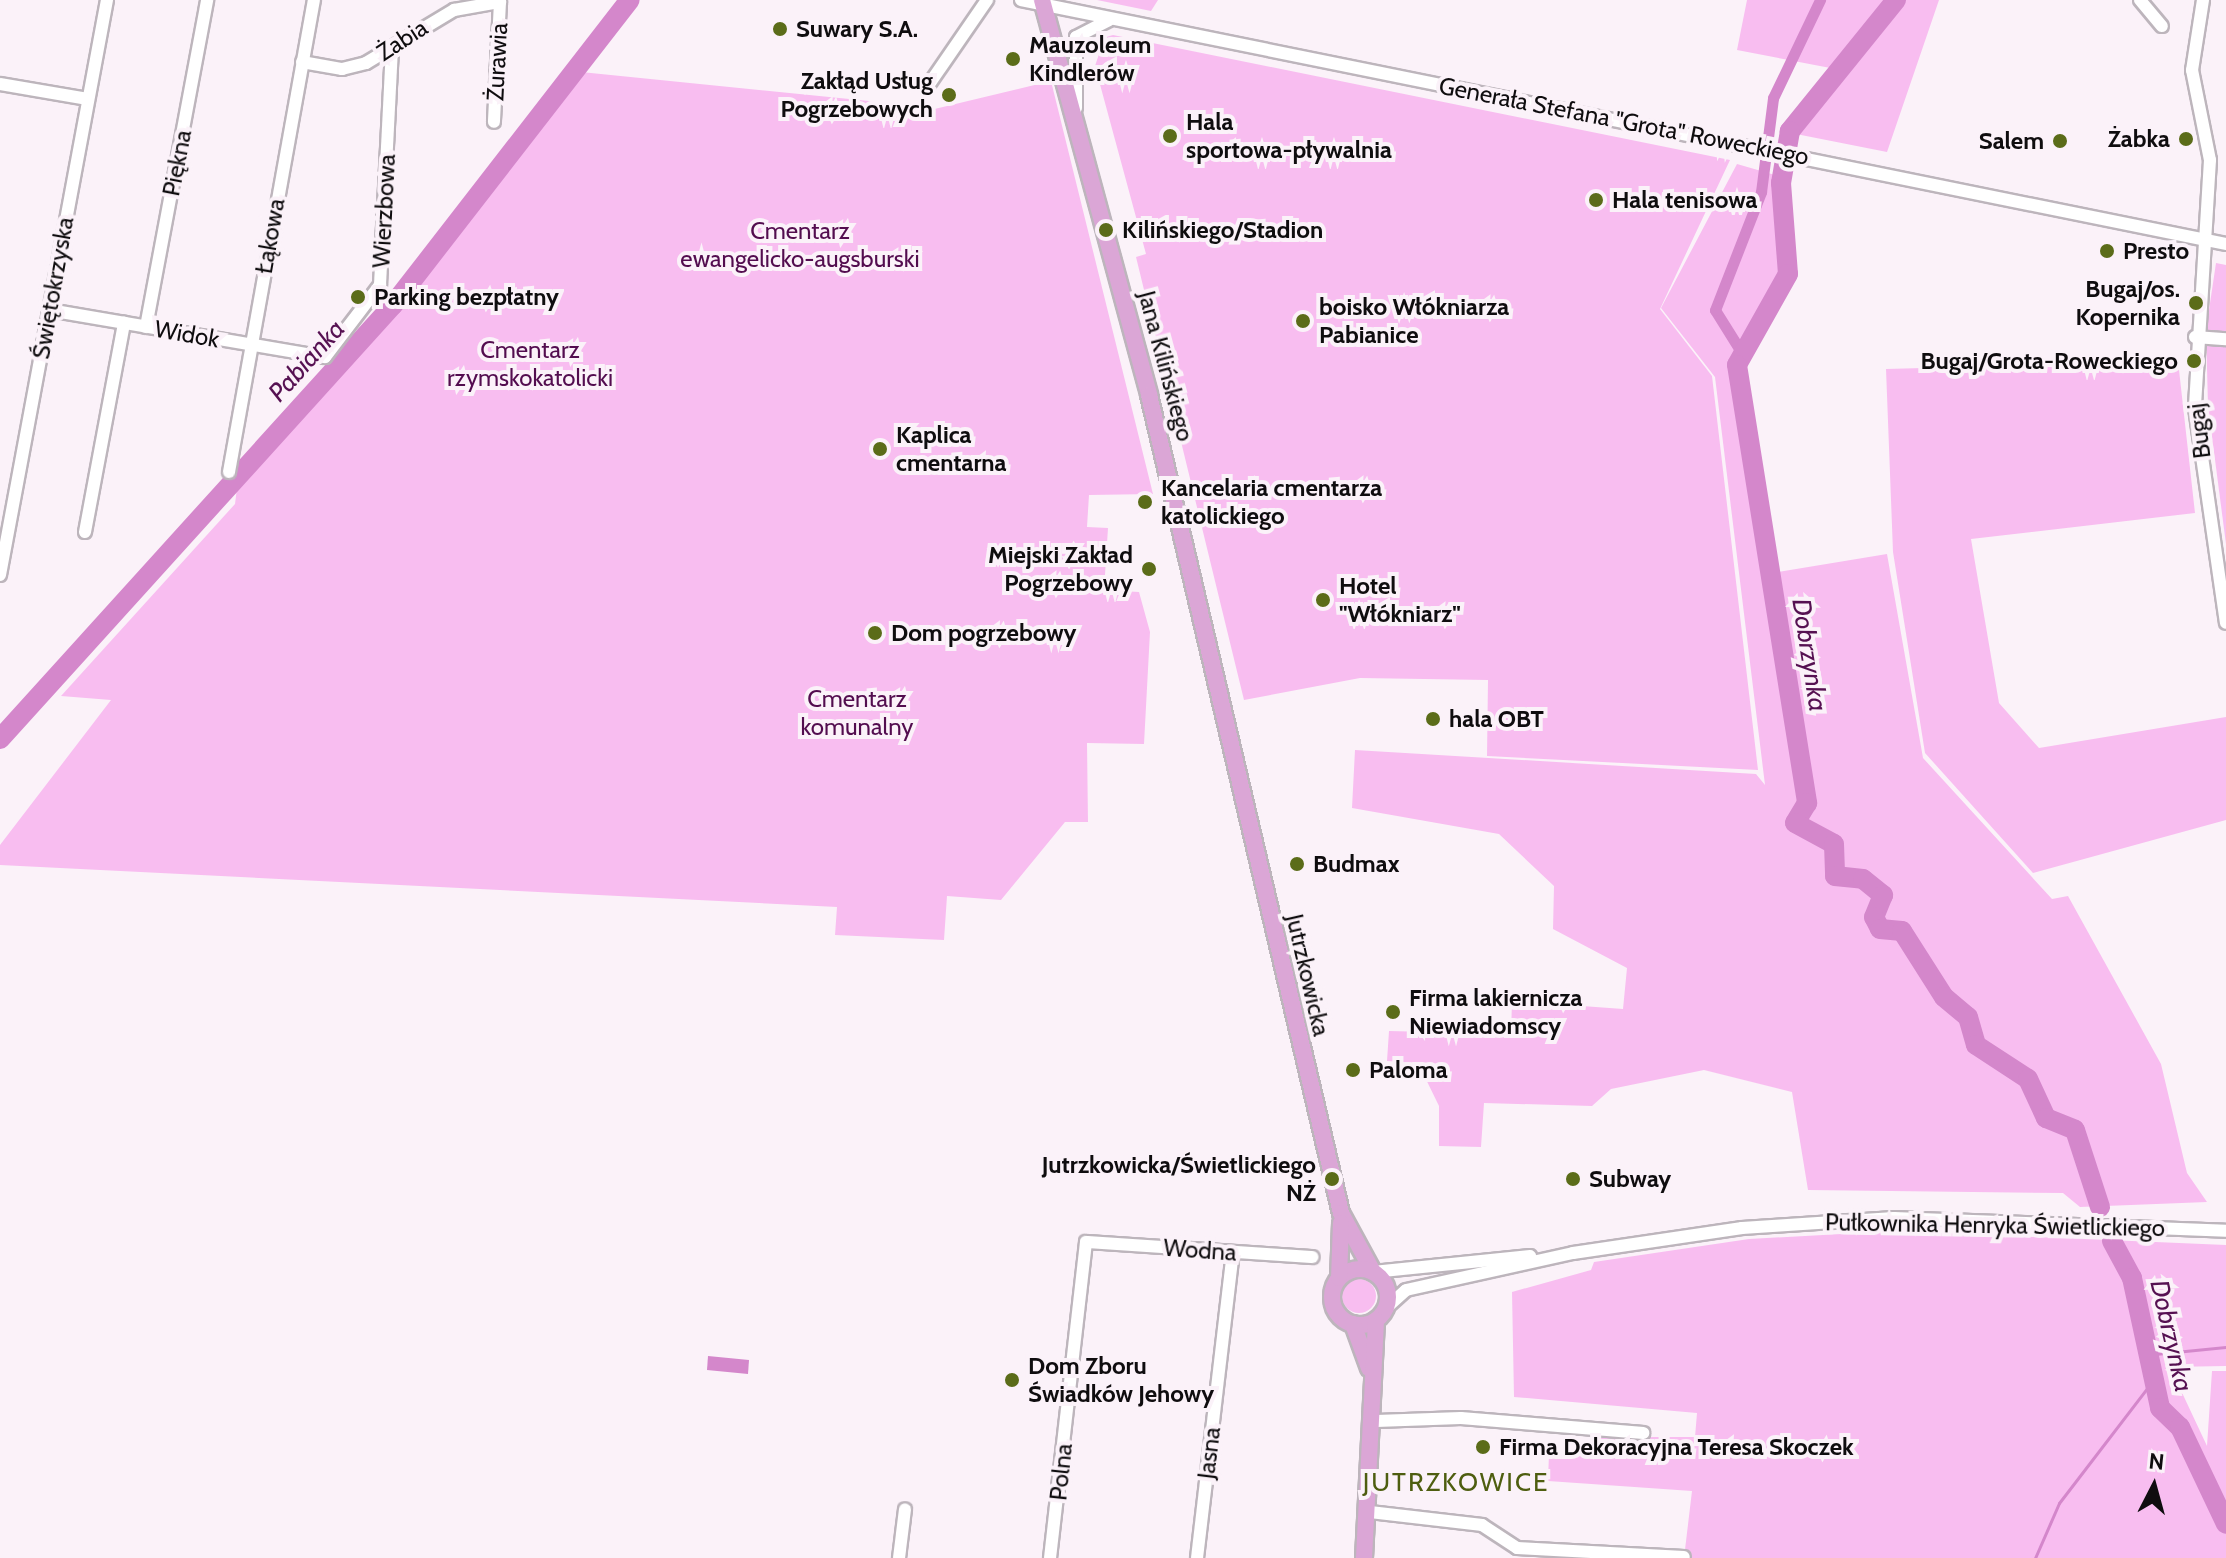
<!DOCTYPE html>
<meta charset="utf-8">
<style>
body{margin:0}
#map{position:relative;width:2226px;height:1558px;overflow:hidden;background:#fbf2f9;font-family:Cabin,sans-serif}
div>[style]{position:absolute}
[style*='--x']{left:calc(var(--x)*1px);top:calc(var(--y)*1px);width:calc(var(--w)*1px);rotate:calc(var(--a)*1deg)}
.green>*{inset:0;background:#f8bdf0}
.round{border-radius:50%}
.water>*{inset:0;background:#d487cb}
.stream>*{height:3px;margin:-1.5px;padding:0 1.5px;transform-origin:1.5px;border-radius:1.5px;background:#d487cb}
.canal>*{height:11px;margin:-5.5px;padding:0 5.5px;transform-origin:5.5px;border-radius:5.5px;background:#d487cb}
.river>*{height:20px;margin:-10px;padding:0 10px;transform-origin:10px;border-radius:10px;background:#d487cb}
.roads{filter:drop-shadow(2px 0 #bdb5bc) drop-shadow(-2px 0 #bdb5bc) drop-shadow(0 2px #bdb5bc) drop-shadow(0 -2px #bdb5bc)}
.minor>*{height:12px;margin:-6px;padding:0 6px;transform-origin:6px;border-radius:6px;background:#fff}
.major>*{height:16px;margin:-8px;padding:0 8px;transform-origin:8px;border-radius:8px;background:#dba6d6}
.major>.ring{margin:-8px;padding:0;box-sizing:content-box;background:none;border:16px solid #dba6d6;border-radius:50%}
.dots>*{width:22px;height:22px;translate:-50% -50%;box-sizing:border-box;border:4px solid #fbf2f9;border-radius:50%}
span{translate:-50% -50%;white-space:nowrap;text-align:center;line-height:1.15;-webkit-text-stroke:8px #fbf2f9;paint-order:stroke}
.poi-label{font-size:24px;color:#0f0d0f;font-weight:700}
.left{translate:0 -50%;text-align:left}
.right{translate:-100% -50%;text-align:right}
.street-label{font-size:24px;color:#0f0d0f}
.park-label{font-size:24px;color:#530d4f}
.water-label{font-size:26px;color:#561152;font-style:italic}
.neighbourhood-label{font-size:26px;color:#4e5e10;letter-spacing:2px}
.north{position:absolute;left:2114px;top:1446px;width:80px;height:80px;-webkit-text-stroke:6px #fbf2f9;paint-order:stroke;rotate:6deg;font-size:22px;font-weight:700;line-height:32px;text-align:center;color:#0f0d0f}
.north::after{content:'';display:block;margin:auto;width:28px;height:36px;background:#0f0d0f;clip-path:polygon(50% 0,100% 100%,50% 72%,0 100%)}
</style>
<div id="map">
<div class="green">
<i style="clip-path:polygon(1097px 0,1158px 0,1151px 11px)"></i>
<i style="clip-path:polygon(1747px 0,1939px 0,1887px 152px,1796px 134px,1885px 15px,1841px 70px,1737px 50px)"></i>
<i style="clip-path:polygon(1113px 35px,1730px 160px,1660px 309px,1712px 376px,1758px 770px,1487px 756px,1488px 680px,1360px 678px,1244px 700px,1136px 257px,1146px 254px,1095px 66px,1101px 48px,1095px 40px)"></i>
<i style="clip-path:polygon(581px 72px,899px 104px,897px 118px,1051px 81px,1153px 494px,1089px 495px,1087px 527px,1108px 528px,1104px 590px,1139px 592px,1150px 632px,1144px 744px,1087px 743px,1088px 822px,1065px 822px,1001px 900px,947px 896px,944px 940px,835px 935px,837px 907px,0 865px,0 845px,111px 700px,61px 696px,235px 504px,237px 488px,398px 308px)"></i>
<i style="clip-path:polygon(1737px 164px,1775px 175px,1781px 274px,1730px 360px,1766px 574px,1887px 554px,1923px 758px,2052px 899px,2068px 896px,2161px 1064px,2187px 1173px,2207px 1202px,2080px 1207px,2063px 1193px,1808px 1190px,1792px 1092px,1704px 1070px,1611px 1089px,1592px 1106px,1484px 1103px,1481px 1147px,1439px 1146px,1439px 1106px,1418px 1063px,1387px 1061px,1389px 1031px,1511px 1034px,1512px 1001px,1623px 1009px,1627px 968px,1553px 929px,1554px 886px,1499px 834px,1352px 808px,1355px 750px,1756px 774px,1765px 785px,1715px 377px,1661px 308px)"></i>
<i style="clip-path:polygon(2216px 263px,2226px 265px,2226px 544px,2208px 406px,2206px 330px)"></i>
<i style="clip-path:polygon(2178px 361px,2195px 513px,1971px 539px,1999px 703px,2039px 748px,2226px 717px,2226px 820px,2033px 873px,1925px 753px,1893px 552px,1886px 369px)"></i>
<i style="clip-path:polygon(1895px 1231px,2226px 1245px,2226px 1366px,2170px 1367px,2207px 1446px,2212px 1371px,2226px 1371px,2226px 1558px,1684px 1558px,1692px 1491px,1548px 1481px,1549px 1453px,1599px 1455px,1599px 1437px,1695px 1437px,1697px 1413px,1514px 1397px,1512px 1292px,1591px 1270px,1594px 1262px,1749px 1239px)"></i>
<i class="round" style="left:1342px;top:1279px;width:34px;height:34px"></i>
</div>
<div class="water">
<i style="clip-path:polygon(708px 1356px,749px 1360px,748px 1374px,707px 1370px)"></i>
</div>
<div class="stream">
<i style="--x:2145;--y:1355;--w:81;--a:-5.6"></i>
<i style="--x:2035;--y:1558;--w:60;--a:-66.4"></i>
<i style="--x:2059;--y:1503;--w:151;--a:-52.5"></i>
</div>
<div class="canal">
<i style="--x:1740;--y:350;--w:47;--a:-122"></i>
<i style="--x:1715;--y:310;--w:127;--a:-68.7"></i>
<i style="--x:1761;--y:192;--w:95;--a:-82.7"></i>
<i style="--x:1773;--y:98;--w:109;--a:-64.4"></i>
</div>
<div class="river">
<i style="--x:1896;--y:0;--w:169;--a:129"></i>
<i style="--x:1790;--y:131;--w:53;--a:99.8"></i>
<i style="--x:1781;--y:183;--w:91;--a:85.6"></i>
<i style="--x:1788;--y:274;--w:104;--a:119.3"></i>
<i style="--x:1737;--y:365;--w:444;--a:80.9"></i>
<i style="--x:1807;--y:803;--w:23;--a:121"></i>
<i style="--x:1795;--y:823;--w:44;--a:28.3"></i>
<i style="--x:1834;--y:844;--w:32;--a:88"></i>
<i style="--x:1835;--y:876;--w:28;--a:6"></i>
<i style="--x:1863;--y:879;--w:26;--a:39"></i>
<i style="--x:1883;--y:895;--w:24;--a:112"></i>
<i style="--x:1874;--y:917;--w:13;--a:63"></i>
<i style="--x:1880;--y:929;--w:22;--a:5"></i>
<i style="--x:1902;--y:931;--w:78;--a:57.5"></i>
<i style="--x:1944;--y:997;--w:31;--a:40"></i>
<i style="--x:1968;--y:1017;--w:29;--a:74"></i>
<i style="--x:1976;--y:1045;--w:62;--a:33.2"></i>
<i style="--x:2028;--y:1079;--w:43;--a:65.2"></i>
<i style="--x:2046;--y:1118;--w:31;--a:22"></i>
<i style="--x:2075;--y:1130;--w:81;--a:72"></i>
<i style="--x:0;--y:739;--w:585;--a:-47.84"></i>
<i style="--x:393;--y:305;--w:386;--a:-52.2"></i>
<i style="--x:2112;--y:1241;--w:42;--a:61.6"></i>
<i style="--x:2132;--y:1278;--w:133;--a:77.8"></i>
<i style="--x:2160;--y:1408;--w:28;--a:44"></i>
<i style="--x:2180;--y:1427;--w:107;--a:64.6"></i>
</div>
<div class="roads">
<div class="minor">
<i style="--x:1021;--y:0;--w:1229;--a:11.45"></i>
<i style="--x:2140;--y:0;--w:34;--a:50"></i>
<i style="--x:2203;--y:0;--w:71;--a:98.9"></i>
<i style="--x:2192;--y:70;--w:92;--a:78.7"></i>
<i style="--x:2210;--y:160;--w:248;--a:93.5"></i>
<i style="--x:2195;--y:408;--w:217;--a:81.8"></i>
<i style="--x:302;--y:62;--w:41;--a:9.9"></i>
<i style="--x:342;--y:69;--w:25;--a:-14"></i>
<i style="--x:366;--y:63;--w:103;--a:-31.1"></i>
<i style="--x:454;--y:10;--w:47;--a:-9.9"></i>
<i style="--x:500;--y:2;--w:120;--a:92.9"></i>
<i style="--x:930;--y:83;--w:101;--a:-55.5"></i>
<i style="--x:0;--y:84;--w:89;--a:9.7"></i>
<i style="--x:1076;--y:108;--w:71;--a:-90"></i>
<i style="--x:1076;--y:37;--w:37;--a:-27"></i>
<i style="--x:49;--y:310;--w:280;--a:9.7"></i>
<i style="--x:325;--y:357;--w:91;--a:-52.6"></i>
<i style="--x:380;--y:285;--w:238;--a:-87.1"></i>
<i style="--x:146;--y:327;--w:333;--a:-79.4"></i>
<i style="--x:2195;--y:337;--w:31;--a:4"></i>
<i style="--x:229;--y:472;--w:480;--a:-79.8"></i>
<i style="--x:85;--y:532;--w:213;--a:-79.4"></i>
<i style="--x:0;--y:575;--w:585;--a:-79.46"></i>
<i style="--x:1373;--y:1272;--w:158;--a:-5.8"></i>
<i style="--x:1385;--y:1309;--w:28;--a:-42"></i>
<i style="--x:1406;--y:1290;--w:171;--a:-12.5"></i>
<i style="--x:1573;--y:1253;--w:171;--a:-8.4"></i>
<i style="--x:1742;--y:1228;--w:152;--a:-3.8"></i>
<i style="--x:1894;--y:1218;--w:332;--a:2.2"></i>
<i style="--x:1376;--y:1421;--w:85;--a:-2"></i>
<i style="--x:1461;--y:1418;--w:183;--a:4.7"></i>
<i style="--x:1370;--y:1512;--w:113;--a:6.6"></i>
<i style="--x:1482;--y:1525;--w:42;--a:33.3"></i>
<i style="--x:1517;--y:1548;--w:167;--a:3.1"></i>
<i style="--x:899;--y:1558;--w:49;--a:-83"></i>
<i style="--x:1050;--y:1558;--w:318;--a:-83.5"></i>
<i style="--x:1086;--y:1242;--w:227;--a:3.8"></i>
<i style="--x:1197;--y:1558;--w:308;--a:-83.3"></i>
</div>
<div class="major">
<i style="--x:1042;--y:0;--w:409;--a:74.8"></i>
<i style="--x:1149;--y:395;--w:840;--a:76.79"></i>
<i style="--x:1341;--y:1213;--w:67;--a:61.5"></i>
<i class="ring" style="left:1332px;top:1269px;width:40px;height:40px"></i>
<i style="--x:1339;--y:1278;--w:55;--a:-87.9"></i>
<i style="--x:1353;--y:1324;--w:47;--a:70"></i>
<i style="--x:1364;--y:1558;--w:238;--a:-87.1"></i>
</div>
</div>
<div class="dots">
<i style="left:780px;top:29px;background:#5b6c19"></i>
<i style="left:1013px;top:59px;background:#5b6c19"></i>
<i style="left:949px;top:95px;background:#5b6c19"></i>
<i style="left:1170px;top:136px;background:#5b6c19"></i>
<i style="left:2186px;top:139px;background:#5b6c19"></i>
<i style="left:2060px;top:141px;background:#5b6c19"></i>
<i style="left:1596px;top:200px;background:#5b6c19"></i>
<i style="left:1106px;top:230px;background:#5b6c19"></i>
<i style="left:2107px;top:251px;background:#5b6c19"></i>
<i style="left:358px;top:297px;background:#5b6c19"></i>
<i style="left:2196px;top:303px;background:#5b6c19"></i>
<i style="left:1303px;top:321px;background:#5b6c19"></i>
<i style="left:2194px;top:361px;background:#5b6c19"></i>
<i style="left:880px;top:449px;background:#5b6c19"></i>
<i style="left:1145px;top:502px;background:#5b6c19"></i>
<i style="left:1149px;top:569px;background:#5b6c19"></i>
<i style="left:1323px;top:600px;background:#5b6c19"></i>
<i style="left:875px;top:633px;background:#5b6c19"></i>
<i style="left:1433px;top:719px;background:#5b6c19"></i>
<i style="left:1297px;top:864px;background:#5b6c19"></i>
<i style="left:1393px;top:1012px;background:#5b6c19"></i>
<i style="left:1353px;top:1070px;background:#5b6c19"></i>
<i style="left:1332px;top:1179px;background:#5b6c19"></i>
<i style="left:1573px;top:1179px;background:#5b6c19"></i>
<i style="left:1012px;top:1380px;background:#5b6c19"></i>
<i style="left:1483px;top:1447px;background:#5b6c19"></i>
</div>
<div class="poi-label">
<span class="left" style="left:796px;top:29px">Suwary S.A.</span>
<span class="left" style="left:1029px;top:59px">Mauzoleum<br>Kindlerów</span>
<span class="right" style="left:933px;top:95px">Zakłąd Usług<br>Pogrzebowych</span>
<span class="left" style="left:1186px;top:136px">Hala<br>sportowa-pływalnia</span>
<span class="right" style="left:2170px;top:139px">Żabka</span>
<span class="right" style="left:2044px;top:141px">Salem</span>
<span class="left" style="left:1612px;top:200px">Hala tenisowa</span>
<span class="left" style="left:1122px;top:230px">Kilińskiego/Stadion</span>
<span class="left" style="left:2123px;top:251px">Presto</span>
<span class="right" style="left:2180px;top:303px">Bugaj/os.<br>Kopernika</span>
<span class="left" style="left:374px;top:297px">Parking bezpłatny</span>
<span class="left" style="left:1319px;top:321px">boisko Włókniarza<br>Pabianice</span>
<span class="right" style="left:2178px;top:361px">Bugaj/Grota-Roweckiego</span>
<span class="left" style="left:896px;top:449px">Kaplica<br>cmentarna</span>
<span class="left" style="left:1161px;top:502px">Kancelaria cmentarza<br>katolickiego</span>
<span class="right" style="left:1133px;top:569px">Miejski Zakład<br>Pogrzebowy</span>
<span class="left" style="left:1339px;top:600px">Hotel<br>"Włókniarz"</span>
<span class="left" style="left:891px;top:633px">Dom pogrzebowy</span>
<span class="left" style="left:1449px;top:719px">hala OBT</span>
<span class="left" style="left:1313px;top:864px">Budmax</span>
<span class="left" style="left:1409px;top:1012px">Firma lakiernicza<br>Niewiadomscy</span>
<span class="left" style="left:1369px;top:1070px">Paloma</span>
<span class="right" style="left:1316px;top:1179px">Jutrzkowicka/Świetlickiego<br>NŻ</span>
<span class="left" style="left:1589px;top:1179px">Subway</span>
<span class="left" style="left:1028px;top:1380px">Dom Zboru<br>Świadków Jehowy</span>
<span class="left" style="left:1499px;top:1447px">Firma Dekoracyjna Teresa Skoczek</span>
</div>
<div class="street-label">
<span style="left:402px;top:40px;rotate:-33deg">Żabia</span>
<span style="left:497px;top:62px;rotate:-87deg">Żurawia</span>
<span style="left:1624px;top:121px;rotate:11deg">Generała Stefana "Grota" Roweckiego</span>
<span style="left:177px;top:163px;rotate:-79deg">Piękna</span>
<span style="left:384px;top:211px;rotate:-87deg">Wierzbowa</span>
<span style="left:270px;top:236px;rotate:-80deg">Łąkowa</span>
<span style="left:53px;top:288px;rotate:-80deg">Świętokrzyska</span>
<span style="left:187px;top:334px;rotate:10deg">Widok</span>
<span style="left:1166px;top:366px;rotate:75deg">Jana Kilińskiego</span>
<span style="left:2199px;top:431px;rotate:-97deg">Bugaj</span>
<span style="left:1308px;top:975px;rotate:77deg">Jutrzkowicka</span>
<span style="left:1995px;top:1225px;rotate:1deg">Pułkownika Henryka Świetlickiego</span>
<span style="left:1200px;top:1250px;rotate:4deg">Wodna</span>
<span style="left:1209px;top:1453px;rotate:-83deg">Jasna</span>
<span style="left:1061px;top:1472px;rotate:-84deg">Polna</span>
</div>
<div class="park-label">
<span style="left:800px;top:245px">Cmentarz<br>ewangelicko-augsburski</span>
<span style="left:530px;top:364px">Cmentarz<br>rzymskokatolicki</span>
<span style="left:857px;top:713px">Cmentarz<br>komunalny</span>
</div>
<div class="water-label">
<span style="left:307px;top:361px;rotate:-48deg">Pabianka</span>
<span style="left:1809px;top:655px;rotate:81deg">Dobrzynka</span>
<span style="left:2171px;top:1336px;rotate:77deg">Dobrzynka</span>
</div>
<div class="neighbourhood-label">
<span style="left:1456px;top:1483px">JUTRZKOWICE</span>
</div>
<div class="north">N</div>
</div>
